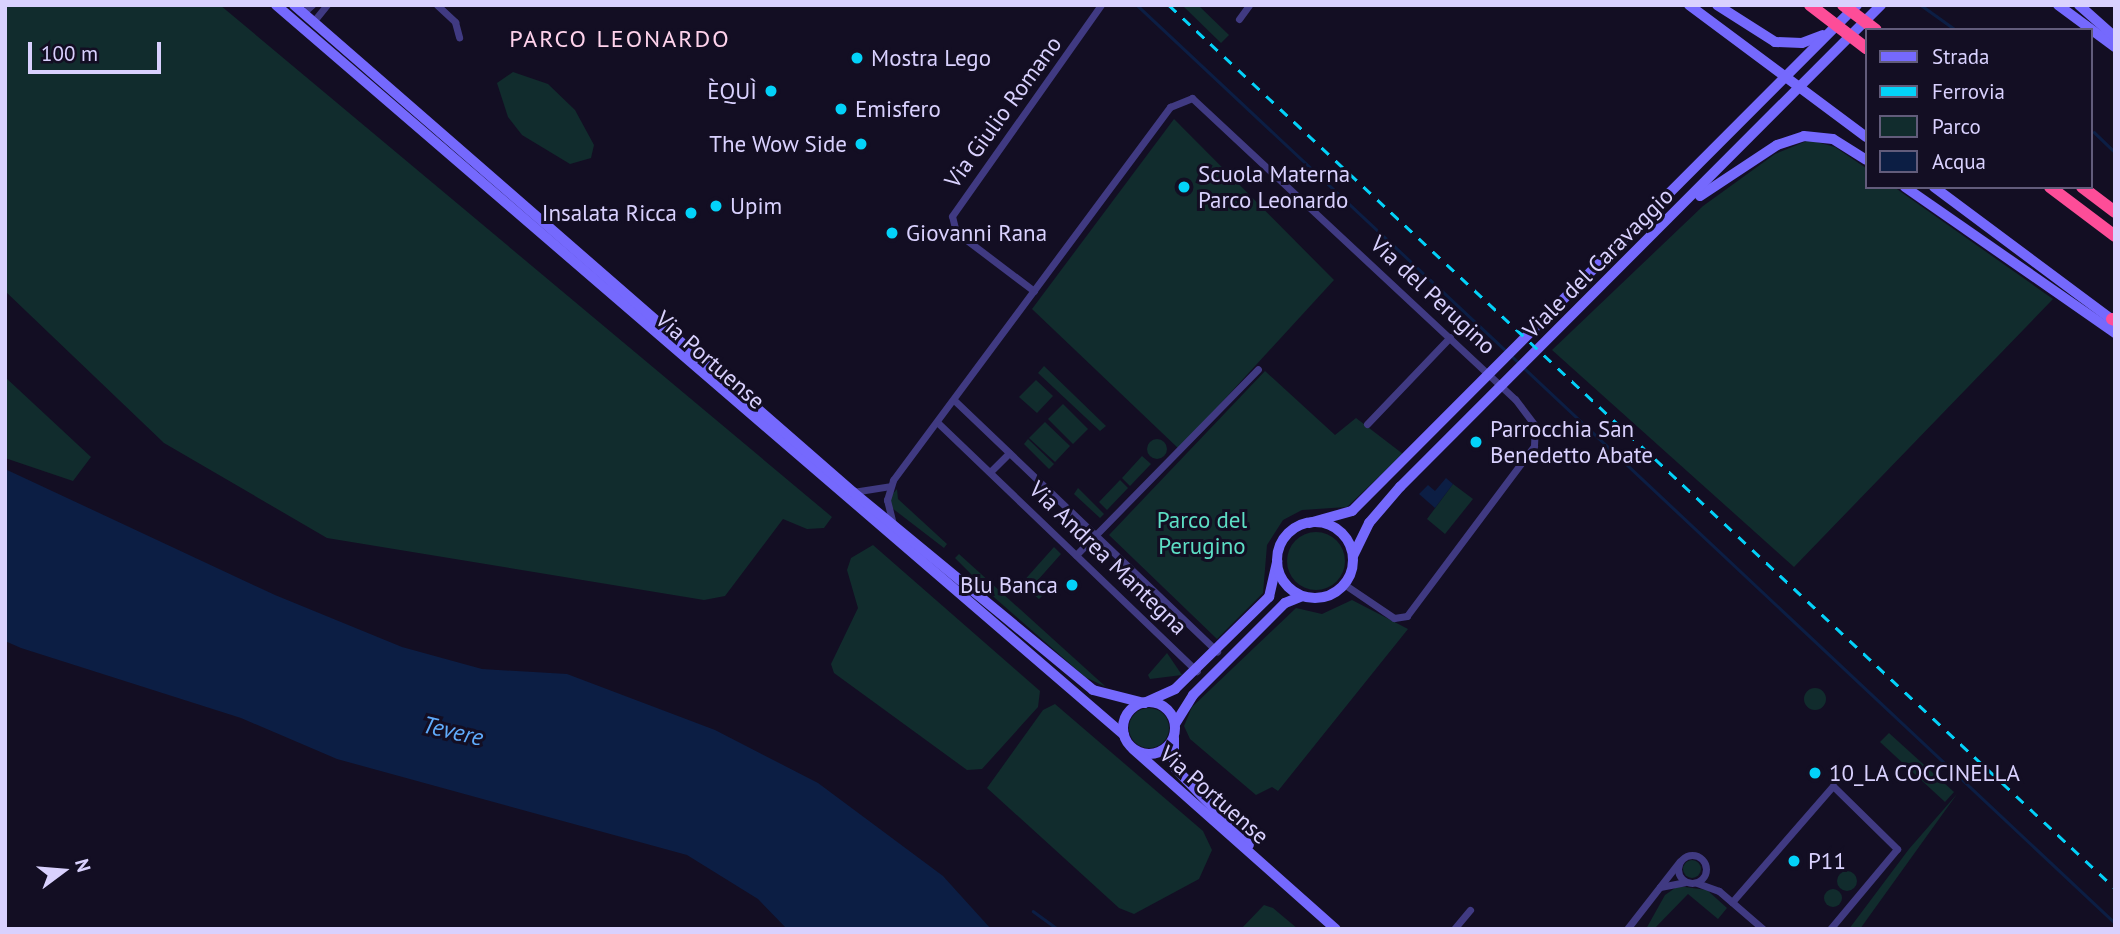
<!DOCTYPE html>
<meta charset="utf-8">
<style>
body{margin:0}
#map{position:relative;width:2120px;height:934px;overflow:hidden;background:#130e23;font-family:"PT Sans",sans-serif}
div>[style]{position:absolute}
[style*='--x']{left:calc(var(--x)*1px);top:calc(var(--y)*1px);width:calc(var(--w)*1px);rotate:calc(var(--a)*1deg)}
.green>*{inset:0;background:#112c2d}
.round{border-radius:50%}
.water>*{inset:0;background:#0c1e44}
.stream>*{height:2.5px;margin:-1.25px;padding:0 1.25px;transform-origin:1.25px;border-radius:1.25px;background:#0c1e44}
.street>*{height:7px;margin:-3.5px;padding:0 3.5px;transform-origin:3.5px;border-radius:3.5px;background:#403a82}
.street>.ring{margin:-3.5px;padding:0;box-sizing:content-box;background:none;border:7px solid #403a82;border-radius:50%}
.secondary>*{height:10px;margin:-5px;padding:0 5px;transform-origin:5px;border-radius:5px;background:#7569fd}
.secondary>.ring{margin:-5px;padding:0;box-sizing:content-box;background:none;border:10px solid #7569fd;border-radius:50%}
.highway>*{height:12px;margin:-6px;padding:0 6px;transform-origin:6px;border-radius:6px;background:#fd4d98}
.rail>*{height:2.5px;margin-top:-1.25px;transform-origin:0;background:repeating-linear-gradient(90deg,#03d2f9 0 10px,transparent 0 19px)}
.dots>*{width:19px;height:19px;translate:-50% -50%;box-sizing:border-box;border:4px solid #130e23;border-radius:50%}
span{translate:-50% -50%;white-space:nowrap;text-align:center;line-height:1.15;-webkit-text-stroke:6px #130e23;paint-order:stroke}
.poi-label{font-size:23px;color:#d9d1fe}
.left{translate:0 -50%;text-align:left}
.right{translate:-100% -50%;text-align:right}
.street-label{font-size:23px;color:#d9d1fe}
.park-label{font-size:23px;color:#5ddec5}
.neighbourhood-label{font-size:24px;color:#ffd3ec;letter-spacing:2px}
.water-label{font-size:24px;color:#60acfd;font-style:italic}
.frame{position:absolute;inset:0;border:7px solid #d9d1fe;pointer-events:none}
.legend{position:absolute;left:1865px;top:28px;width:228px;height:161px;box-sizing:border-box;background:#130e23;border:2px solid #625c7b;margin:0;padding:9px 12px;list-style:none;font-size:21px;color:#d9d1fe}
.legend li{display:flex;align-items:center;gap:14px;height:35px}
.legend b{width:35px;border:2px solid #625c7b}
.north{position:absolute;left:28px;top:836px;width:70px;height:70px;-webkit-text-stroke:5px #130e23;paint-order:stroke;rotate:74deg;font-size:19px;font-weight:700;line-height:28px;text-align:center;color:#d9d1fe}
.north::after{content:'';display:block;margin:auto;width:24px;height:32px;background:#d9d1fe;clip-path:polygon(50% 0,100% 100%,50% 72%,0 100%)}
.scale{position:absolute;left:28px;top:42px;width:133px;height:32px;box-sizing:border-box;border:4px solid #d9d1fe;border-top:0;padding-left:9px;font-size:21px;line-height:24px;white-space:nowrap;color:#d9d1fe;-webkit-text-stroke:5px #130e23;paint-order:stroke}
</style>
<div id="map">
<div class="green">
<i style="clip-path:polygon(5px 5px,220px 5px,832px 517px,824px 528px,807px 529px,783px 519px,725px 596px,704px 600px,327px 538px,164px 443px,5px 291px)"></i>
<i style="clip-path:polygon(1182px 5px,1198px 5px,1229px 35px,1221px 43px)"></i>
<i style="clip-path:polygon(513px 72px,548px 84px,575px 110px,594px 145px,591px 158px,570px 164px,522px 135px,508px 117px,497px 83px)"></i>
<i style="clip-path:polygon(1174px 119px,1334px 280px,1179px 449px,1032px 309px)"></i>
<i style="clip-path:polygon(1809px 140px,1835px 147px,1866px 168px,1866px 187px,1894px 187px,2053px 299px,1794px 567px,1552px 350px,1703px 206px,1775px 154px)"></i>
<i style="clip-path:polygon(1044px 366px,1106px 426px,1100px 431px,1038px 373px)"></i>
<i style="clip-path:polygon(1265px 371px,1335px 435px,1356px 418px,1403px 454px,1347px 507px,1302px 510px,1283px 520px,1267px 545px,1263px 593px,1217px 639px,1109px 535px)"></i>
<i style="clip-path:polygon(5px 377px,91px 457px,73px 481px,5px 458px)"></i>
<i style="clip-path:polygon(1036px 380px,1053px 396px,1037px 413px,1019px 397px)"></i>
<i style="clip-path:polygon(1063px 404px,1088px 429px,1073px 444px,1048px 419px)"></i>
<i style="clip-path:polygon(1045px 422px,1070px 446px,1055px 462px,1029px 438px)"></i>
<i style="clip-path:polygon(1028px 439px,1054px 464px,1049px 469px,1024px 444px)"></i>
<i class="round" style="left:1147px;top:439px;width:20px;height:20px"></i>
<i style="clip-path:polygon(1142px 456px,1151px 464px,1130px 486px,1122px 478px)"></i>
<i style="clip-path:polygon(1120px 480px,1128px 488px,1107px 510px,1099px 502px)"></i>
<i style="clip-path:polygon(1453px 484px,1473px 499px,1445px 534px,1427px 519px)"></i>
<i style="clip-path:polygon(1078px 488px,1104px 514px,1100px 518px,1074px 494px)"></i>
<i style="clip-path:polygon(897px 489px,898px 499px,947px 544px,944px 548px,892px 508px,890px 497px)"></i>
<i class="round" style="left:1287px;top:532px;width:58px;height:58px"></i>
<i style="clip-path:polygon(873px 545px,1040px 691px,1038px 707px,982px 769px,967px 770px,834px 673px,831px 664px,858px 608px,847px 570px,851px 558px)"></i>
<i style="clip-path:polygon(1054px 547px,1061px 554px,1037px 581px,1047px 591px,1039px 599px,1021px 584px)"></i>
<i style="clip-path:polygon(959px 554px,1106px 687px,1085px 677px,996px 599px,955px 558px)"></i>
<i style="clip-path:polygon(1352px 600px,1408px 629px,1278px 791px,1272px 787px,1256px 795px,1190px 739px,1184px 726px,1192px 707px,1296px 608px,1322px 614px)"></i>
<i style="clip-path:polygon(1167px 653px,1182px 675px,1150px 679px,1148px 675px)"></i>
<i class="round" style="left:1804px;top:688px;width:22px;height:22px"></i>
<i style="clip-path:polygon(1055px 704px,1203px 831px,1212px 850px,1199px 879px,1134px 914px,1119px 908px,987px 788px,1043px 710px)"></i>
<i class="round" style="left:1129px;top:708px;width:40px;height:40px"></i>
<i style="clip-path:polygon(1889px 733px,1954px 792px,1945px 802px,1880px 742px)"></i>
<i style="clip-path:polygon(1957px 794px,1860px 929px,1849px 929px,1909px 849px)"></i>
<i class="round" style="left:1683px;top:860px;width:18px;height:18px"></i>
<i class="round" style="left:1837px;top:871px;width:20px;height:20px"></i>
<i style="clip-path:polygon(1678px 886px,1707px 890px,1727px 908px,1718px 919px,1688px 894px,1654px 929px,1646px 929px,1665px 895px)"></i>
<i class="round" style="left:1824px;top:889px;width:18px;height:18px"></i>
<i style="clip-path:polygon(1264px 905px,1273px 908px,1298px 929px,1241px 929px)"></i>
</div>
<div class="water">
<i style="clip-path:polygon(5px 469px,275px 595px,402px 647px,482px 669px,567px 674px,715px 730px,818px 783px,943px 876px,991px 929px,787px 929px,758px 899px,687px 855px,337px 759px,241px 718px,21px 648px,5px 641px)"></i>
<i style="clip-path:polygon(1446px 478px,1453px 484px,1435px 508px,1419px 494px,1428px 485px,1435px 491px)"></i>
</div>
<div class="stream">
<i style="--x:1137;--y:5;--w:522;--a:43.14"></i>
<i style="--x:1921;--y:5;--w:43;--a:35.5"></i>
<i style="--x:2094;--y:132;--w:29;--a:44"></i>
<i style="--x:1523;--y:367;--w:812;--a:43.2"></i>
<i style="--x:1033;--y:911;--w:31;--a:36"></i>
</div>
<div class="street">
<i style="--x:437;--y:5;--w:25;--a:43"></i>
<i style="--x:455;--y:22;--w:16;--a:75"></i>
<i style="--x:303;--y:13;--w:12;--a:-42"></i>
<i style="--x:1239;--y:19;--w:17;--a:-54"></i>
<i style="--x:313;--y:22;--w:22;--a:-51"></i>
<i style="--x:1034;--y:291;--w:98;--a:-142.9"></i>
<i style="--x:956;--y:232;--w:16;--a:-104"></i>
<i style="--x:952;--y:216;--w:258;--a:-54.8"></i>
<i style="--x:954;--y:400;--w:364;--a:43.7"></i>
<i style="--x:937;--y:422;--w:360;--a:43.8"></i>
<i style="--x:1367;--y:424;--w:120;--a:-46.3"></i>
<i style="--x:990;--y:472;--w:27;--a:-45"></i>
<i style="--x:853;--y:492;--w:36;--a:-9"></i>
<i style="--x:893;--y:524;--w:25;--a:-104"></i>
<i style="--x:887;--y:500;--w:21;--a:-73"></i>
<i style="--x:893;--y:480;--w:465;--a:-53.4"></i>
<i style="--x:1170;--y:107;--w:24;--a:-22"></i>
<i style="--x:1192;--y:98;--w:442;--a:43"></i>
<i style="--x:1515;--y:399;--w:34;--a:53"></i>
<i style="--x:1535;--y:426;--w:20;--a:93"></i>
<i style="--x:1534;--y:446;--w:212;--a:126.8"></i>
<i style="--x:1407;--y:616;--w:13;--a:171"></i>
<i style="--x:1394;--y:618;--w:60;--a:-145.8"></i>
<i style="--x:1076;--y:555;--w:260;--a:-45.6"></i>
<i class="ring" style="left:1678px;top:855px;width:21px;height:21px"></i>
<i style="--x:1697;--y:883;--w:23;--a:20"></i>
<i style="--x:1719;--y:891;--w:58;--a:40.8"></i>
<i style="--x:1660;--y:887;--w:25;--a:-11"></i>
<i style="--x:1732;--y:902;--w:154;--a:-49"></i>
<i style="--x:1833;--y:786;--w:90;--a:44.5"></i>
<i style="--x:1897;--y:849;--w:104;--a:129.9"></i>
<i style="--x:1454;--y:929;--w:25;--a:-50"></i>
<i style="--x:1627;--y:929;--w:86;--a:-52.1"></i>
</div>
<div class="secondary">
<i style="--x:276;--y:5;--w:1119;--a:40.72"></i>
<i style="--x:294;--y:5;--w:741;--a:41.06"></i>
<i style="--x:853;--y:492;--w:311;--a:39.5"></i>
<i style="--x:1093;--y:690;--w:53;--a:14.3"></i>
<i style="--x:1144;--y:703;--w:34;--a:-24"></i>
<i style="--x:1175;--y:689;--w:132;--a:-44.4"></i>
<i style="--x:1269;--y:597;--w:37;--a:-77"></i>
<i style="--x:1689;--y:5;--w:221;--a:36.7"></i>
<i style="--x:1717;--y:5;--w:69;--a:32.5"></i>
<i style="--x:1775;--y:42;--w:27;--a:2"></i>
<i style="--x:1802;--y:43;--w:22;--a:-21"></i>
<i style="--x:2058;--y:5;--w:71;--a:36.4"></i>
<i style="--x:2079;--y:5;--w:48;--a:41.6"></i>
<i style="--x:1905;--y:187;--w:256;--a:34.8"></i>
<i style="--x:1934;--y:187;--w:226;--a:36.7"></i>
<i style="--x:1700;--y:196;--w:92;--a:-33.5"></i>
<i style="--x:1777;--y:145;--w:28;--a:-18"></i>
<i style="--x:1804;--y:136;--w:29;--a:6"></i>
<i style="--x:1833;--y:139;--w:39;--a:32"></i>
<i class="ring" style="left:1277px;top:522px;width:66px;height:66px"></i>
<i style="--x:1309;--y:523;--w:45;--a:-15.6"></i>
<i style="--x:1352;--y:511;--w:715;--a:-45.06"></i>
<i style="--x:1353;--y:556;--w:37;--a:-64"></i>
<i style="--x:1369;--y:523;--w:48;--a:-49.3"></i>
<i style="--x:1400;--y:487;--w:681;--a:-45.06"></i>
<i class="ring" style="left:1123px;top:702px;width:42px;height:42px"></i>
<i style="--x:1175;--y:724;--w:34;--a:-58"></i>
<i style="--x:1193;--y:695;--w:130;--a:-45"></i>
<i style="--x:1285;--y:603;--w:18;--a:-22"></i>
<i style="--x:1174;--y:738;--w:29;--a:90"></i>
<i style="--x:1174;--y:767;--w:108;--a:46.1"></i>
<i style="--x:1133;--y:749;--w:271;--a:41.6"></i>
</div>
<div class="highway">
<i style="--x:1810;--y:5;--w:71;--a:37.5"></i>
<i style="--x:1843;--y:5;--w:41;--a:37.1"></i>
<i style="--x:2050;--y:187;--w:81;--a:37"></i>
<i style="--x:2082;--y:187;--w:41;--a:37.1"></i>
<i style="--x:2112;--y:319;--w:3;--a:18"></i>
</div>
<div class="rail">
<i style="--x:1169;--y:5;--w:1294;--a:43.03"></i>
</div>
<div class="dots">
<i style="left:857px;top:58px;background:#03d2f9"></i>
<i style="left:771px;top:91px;background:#03d2f9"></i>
<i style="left:841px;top:109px;background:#03d2f9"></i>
<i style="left:861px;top:144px;background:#03d2f9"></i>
<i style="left:1184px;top:187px;background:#03d2f9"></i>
<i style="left:716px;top:206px;background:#03d2f9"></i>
<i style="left:691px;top:213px;background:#03d2f9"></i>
<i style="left:892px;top:233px;background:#03d2f9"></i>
<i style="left:1476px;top:442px;background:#03d2f9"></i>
<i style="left:1072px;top:585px;background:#03d2f9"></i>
<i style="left:1815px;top:773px;background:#03d2f9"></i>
<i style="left:1794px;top:861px;background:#03d2f9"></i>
</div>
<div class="poi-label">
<span class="left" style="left:871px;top:58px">Mostra Lego</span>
<span class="right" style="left:757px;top:91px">ÈQUÌ</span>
<span class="left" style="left:855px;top:109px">Emisfero</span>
<span class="right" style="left:847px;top:144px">The Wow Side</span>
<span class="left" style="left:1198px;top:187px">Scuola Materna<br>Parco Leonardo</span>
<span class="left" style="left:730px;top:206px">Upim</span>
<span class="right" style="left:677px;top:213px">Insalata Ricca</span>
<span class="left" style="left:906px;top:233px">Giovanni Rana</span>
<span class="left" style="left:1490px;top:442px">Parrocchia San<br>Benedetto Abate</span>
<span class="right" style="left:1058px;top:585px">Blu Banca</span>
<span class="left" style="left:1829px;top:773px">10_LA COCCINELLA</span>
<span class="left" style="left:1808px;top:861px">P11</span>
</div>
<div class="street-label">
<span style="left:1003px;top:112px;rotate:-54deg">Via Giulio Romano</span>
<span style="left:1598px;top:263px;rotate:-45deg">Viale del Caravaggio</span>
<span style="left:1433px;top:295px;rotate:43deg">Via del Perugino</span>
<span style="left:710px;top:360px;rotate:41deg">Via Portuense</span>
<span style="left:1108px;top:558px;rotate:44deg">Via Andrea Mantegna</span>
<span style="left:1214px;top:795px;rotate:41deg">Via Portuense</span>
</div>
<div class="park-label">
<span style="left:1202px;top:533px">Parco del<br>Perugino</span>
</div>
<div class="neighbourhood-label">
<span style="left:620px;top:39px">PARCO LEONARDO</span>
</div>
<div class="water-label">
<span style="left:453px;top:731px;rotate:13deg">Tevere</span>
</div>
<div class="frame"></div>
<ul class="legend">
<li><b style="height:9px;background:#7569fd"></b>Strada</li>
<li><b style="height:9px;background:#03d2f9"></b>Ferrovia</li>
<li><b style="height:19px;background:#112c2d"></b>Parco</li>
<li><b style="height:19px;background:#0c1e44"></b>Acqua</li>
</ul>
<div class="north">N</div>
<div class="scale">100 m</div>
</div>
